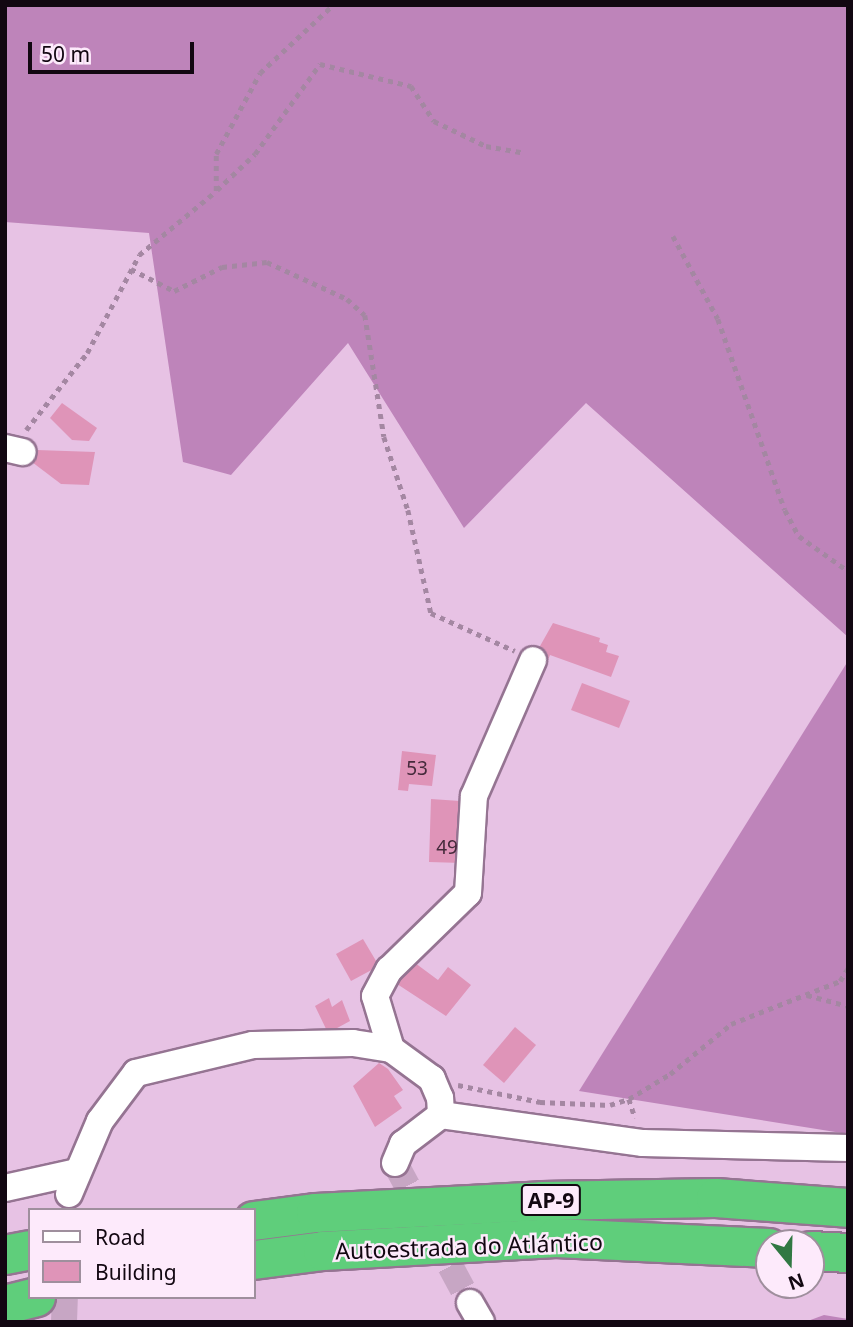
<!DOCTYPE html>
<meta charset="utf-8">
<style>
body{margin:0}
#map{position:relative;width:853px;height:1327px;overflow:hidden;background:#e7c2e4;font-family:"Noto Sans",sans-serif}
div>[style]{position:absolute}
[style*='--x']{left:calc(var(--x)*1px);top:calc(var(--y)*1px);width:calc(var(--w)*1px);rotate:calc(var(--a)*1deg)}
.forest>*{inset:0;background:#be84ba}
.building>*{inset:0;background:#df94b8}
.minor-tunnel>*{height:26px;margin-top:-13px;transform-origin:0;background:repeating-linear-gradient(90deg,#c7a6c4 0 26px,transparent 0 39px)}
.path>*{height:4.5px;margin-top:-2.25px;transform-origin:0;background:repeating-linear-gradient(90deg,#a487a2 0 5px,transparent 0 10px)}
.roads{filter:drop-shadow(2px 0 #957492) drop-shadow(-2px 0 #957492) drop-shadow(0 2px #957492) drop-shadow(0 -2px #957492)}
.minor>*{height:26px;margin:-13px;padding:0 13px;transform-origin:13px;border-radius:13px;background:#fff}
.highway>*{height:38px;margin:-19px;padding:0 19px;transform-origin:19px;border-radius:19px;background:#5fce7b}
span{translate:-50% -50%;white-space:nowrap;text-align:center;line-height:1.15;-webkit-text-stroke:5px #fdeafb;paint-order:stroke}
.number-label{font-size:19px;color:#452a3b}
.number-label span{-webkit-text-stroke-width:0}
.shield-label span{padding:2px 5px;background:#fdeafb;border:2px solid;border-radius:5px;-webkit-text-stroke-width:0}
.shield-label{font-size:21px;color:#120711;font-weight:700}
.street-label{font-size:23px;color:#120711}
.frame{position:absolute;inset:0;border:7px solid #120711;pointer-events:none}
.legend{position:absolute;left:28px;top:1208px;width:228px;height:91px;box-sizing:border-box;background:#fdeafb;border:2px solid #9f8f9d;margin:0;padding:9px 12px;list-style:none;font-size:21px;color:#120711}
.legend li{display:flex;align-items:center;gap:14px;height:35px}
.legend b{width:35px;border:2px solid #9f8f9d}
.north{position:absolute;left:755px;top:1229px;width:70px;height:70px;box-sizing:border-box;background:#fdeafb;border:2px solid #9f8f9d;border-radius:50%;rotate:161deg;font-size:19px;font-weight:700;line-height:28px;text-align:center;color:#120711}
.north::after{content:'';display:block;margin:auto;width:24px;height:32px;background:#317843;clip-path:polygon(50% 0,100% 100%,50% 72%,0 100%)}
.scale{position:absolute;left:28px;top:42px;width:166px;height:32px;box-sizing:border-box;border:4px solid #120711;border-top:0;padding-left:9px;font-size:21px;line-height:24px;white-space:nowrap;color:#120711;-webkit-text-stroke:5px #fdeafb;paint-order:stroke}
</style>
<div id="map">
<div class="forest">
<i style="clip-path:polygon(5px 5px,848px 5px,848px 637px,586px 403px,464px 528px,348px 343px,231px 475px,183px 462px,149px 233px,5px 222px)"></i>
<i style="clip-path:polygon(848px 661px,848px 1134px,579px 1091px)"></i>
<i style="clip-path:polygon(824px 1315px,848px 1319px,848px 1322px,805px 1322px)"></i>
</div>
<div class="building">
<i style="clip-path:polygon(62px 403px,97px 428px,89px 441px,72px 440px,50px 418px)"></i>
<i style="clip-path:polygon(37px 450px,95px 452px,89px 485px,61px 484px,28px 459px)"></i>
<i style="clip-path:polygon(553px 623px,600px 638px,599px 642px,608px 645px,606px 652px,619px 656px,611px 677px,550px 655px,548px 660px,535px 655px)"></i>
<i style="clip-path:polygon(582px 683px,630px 701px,619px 728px,571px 710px)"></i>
<i style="clip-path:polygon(402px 751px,436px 755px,432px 786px,409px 784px,408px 791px,398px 790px)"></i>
<i style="clip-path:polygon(431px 799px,460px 801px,458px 830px,465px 831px,462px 863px,429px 862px)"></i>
<i style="clip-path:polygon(363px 939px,379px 966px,351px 981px,336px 954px)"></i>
<i style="clip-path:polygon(411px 960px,438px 980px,448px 967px,471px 985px,446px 1016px,394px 982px)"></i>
<i style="clip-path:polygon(329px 998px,332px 1007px,342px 1000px,350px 1021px,328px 1033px,315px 1006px)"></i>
<i style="clip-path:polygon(515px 1027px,536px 1045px,504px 1083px,483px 1065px)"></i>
<i style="clip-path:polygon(379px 1063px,388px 1069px,403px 1090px,394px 1096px,402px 1108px,375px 1127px,353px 1086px)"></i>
</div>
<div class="minor-tunnel">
<i style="--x:395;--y:1163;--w:159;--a:61.8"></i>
<i style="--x:64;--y:1322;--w:25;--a:-88"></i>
</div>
<div class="path">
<i style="--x:217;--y:190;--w:52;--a:-43.5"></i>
<i style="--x:255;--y:154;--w:111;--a:-54.2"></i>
<i style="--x:320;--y:64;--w:94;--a:13.6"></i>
<i style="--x:411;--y:86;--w:42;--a:56.7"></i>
<i style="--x:434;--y:121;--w:58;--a:25.7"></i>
<i style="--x:486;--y:146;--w:39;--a:10"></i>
<i style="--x:673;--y:236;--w:94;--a:61.5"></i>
<i style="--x:718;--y:319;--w:202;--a:70.7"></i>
<i style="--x:785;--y:510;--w:30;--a:62"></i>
<i style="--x:799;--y:536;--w:60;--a:35.5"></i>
<i style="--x:131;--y:269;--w:48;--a:27.1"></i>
<i style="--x:174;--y:291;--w:54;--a:-26.6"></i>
<i style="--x:222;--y:267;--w:45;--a:-6.3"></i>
<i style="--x:267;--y:262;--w:88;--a:24.8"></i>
<i style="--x:347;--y:299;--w:24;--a:42"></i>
<i style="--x:365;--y:315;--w:123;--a:81.1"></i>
<i style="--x:384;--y:437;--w:77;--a:71.8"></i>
<i style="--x:408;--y:510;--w:106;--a:77.4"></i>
<i style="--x:431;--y:613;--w:92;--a:24.3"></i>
<i style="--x:26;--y:430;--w:98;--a:-51.6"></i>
<i style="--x:87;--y:353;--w:111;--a:-62"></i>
<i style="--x:139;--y:255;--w:100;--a:-39.7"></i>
<i style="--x:216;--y:191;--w:37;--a:-90"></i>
<i style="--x:216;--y:154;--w:92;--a:-61.5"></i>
<i style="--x:260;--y:73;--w:100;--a:-43"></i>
<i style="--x:807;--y:995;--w:42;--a:15"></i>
<i style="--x:458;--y:1085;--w:84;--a:11.7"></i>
<i style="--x:540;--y:1102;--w:70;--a:2.5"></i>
<i style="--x:610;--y:1105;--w:20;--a:-18"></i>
<i style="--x:629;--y:1099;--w:48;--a:-31.4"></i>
<i style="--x:670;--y:1074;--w:79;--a:-39.3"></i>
<i style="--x:731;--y:1024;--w:117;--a:-21.5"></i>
<i style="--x:840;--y:981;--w:15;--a:-58"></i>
<i style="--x:629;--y:1099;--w:20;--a:72"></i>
</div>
<div class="roads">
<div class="minor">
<i style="--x:5;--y:448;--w:18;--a:13"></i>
<i style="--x:441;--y:1115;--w:204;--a:7.9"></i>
<i style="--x:643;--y:1143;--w:205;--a:1.4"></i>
<i style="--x:395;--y:1163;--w:21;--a:-67"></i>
<i style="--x:403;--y:1144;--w:48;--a:-37.3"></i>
<i style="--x:441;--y:1115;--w:17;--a:-93"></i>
<i style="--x:440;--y:1098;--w:21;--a:-113"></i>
<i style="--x:432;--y:1079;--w:51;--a:-143.8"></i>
<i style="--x:391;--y:1049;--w:55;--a:-106.8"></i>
<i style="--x:375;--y:996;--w:30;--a:-62"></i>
<i style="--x:389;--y:970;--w:110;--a:-44.3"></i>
<i style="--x:468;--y:893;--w:97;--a:-86.5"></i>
<i style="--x:474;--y:796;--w:148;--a:-66.5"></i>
<i style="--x:5;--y:1188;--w:74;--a:-12.5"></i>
<i style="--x:69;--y:1194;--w:79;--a:-67"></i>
<i style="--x:100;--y:1121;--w:60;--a:-53.1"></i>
<i style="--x:136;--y:1073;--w:120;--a:-13.5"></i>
<i style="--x:253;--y:1045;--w:100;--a:-1.1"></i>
<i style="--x:353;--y:1043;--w:38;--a:9"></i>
<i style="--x:470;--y:1303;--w:22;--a:60"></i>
</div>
<div class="highway">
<i style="--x:254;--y:1221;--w:63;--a:-7.4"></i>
<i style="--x:316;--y:1213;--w:226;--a:-3"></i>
<i style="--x:542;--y:1201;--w:174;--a:-1"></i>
<i style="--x:716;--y:1198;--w:132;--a:4.3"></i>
<i style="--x:811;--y:1251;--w:37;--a:3"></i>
<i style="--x:5;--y:1255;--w:25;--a:-11"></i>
<i style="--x:254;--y:1260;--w:70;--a:-7.4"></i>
<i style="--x:323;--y:1251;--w:233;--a:-3.2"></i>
<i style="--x:556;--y:1238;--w:213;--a:2.7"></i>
<i style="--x:5;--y:1305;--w:32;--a:-14"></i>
</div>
</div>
<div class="number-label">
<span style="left:417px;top:769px">53</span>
<span style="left:447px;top:848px">49</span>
</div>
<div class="shield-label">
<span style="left:551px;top:1200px">AP-9</span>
</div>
<div class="street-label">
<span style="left:469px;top:1246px;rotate:-2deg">Autoestrada do Atlántico</span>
</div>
<div class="frame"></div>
<ul class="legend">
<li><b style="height:9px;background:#fff"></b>Road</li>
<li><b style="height:19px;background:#df94b8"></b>Building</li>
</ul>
<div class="north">N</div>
<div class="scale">50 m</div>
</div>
